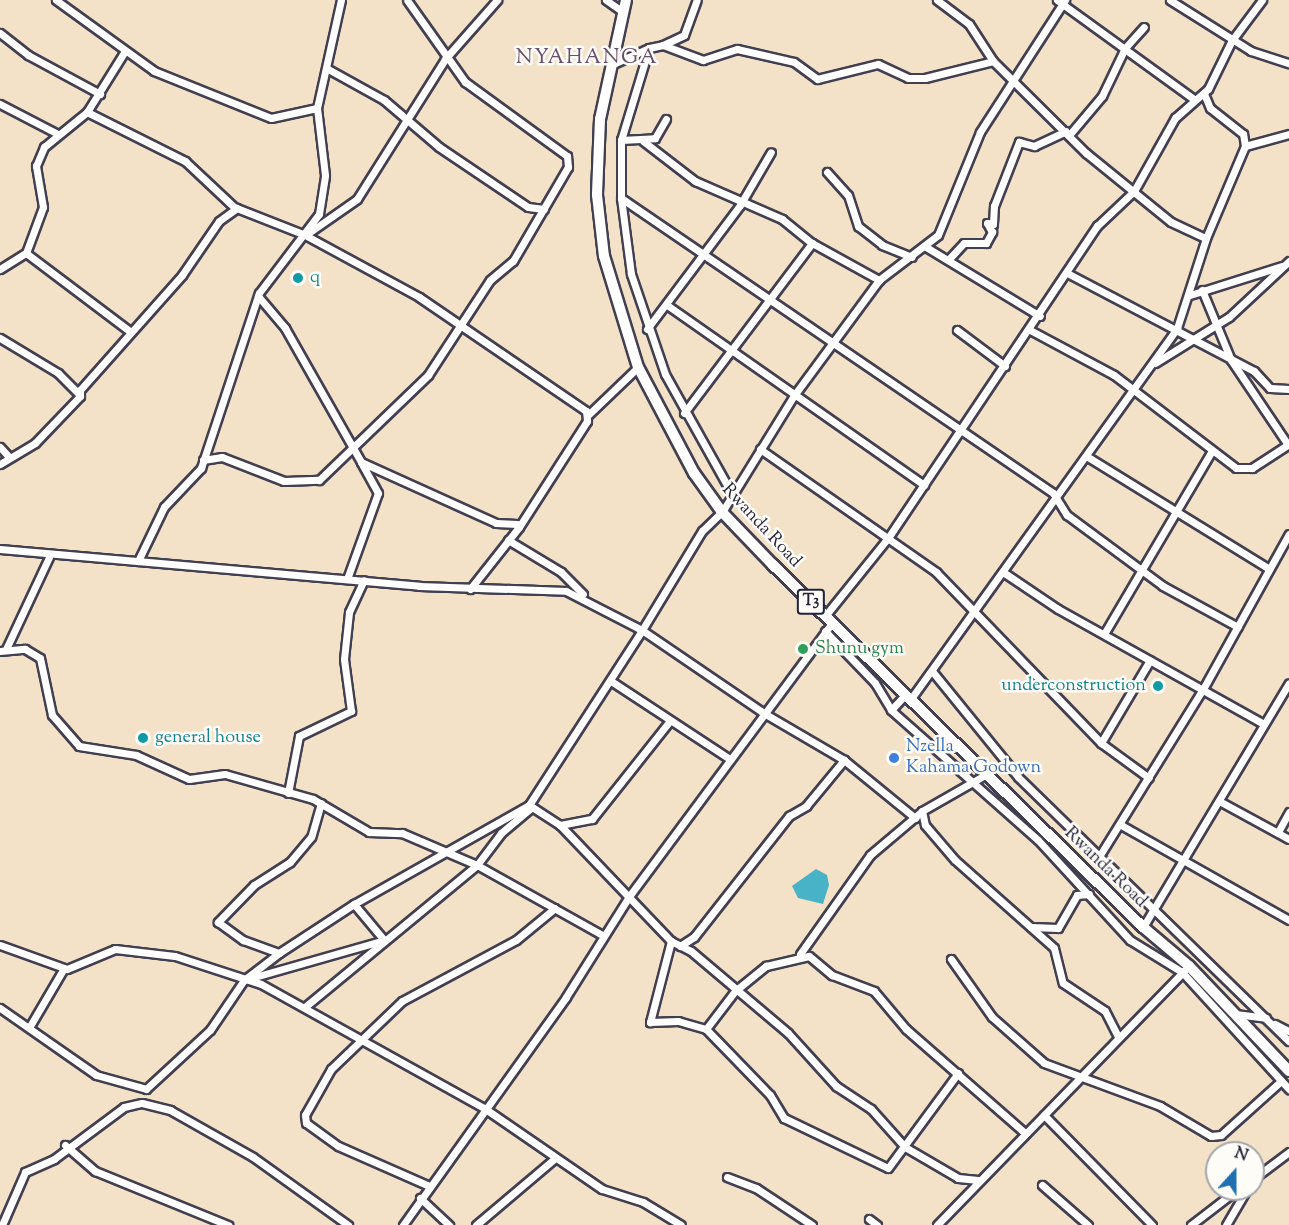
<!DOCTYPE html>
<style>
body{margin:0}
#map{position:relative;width:1289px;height:1225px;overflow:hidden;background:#f3e2c7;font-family:"Sorts Mill Goudy",serif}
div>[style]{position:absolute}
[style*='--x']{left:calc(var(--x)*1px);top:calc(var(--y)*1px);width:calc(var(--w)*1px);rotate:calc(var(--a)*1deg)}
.water>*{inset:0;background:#48b3c6}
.roads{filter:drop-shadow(2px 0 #413f50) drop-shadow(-2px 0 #413f50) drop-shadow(0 2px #413f50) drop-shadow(0 -2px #413f50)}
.minor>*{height:7px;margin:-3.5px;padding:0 3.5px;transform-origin:3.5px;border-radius:3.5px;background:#fff}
.highway>*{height:10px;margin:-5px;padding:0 5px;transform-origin:5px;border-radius:5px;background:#fff}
.dots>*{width:16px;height:16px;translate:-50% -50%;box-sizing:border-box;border:3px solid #fdfcf7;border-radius:50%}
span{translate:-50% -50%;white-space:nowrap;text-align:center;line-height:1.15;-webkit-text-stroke:5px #fdfcf7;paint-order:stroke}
.shield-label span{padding:2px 4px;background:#fdfcf7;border:2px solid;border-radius:4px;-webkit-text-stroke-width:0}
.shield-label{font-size:16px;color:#22223b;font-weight:700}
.culture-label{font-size:18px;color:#0d838f}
.left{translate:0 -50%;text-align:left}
.right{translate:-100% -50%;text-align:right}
.street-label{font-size:18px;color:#22223b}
.leisure-label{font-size:18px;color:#27864d}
.shop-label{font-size:18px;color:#366cbe}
.quarter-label{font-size:21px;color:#69506e;letter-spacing:1.5px}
.north{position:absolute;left:1205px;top:1141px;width:60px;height:60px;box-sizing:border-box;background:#fdfcf7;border:2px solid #a5a5ac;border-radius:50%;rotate:21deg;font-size:16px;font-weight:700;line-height:24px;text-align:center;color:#22223b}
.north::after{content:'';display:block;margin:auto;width:21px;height:27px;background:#1f6fb2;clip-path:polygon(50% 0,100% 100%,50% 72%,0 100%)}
</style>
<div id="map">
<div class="water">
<i style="clip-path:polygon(816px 869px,827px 875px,829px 885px,823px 904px,798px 898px,792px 886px)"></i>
</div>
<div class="roads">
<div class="minor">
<i style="--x:56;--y:0;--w:121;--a:35.9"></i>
<i style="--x:154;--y:71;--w:126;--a:21.9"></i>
<i style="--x:271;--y:118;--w:47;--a:-12.3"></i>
<i style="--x:606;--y:0;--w:19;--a:35"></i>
<i style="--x:937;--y:0;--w:40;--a:37"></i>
<i style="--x:969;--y:24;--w:44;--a:57"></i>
<i style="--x:993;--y:61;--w:131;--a:44.7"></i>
<i style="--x:1086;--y:153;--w:109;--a:39.1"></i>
<i style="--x:1171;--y:222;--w:38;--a:25"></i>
<i style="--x:1057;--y:0;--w:169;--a:35.9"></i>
<i style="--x:1170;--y:0;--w:96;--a:32.2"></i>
<i style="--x:1251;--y:51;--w:40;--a:18"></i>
<i style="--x:0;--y:33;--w:36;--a:38"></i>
<i style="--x:28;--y:55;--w:82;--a:28.4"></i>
<i style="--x:663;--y:45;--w:23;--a:-25"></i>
<i style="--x:684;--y:35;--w:37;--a:-70"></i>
<i style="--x:613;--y:64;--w:39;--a:-24"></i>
<i style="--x:328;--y:69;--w:64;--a:29"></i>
<i style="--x:384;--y:100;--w:72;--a:40.5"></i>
<i style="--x:439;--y:147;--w:107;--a:34"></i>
<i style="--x:528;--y:207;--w:16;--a:7"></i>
<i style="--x:0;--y:104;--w:63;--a:27.4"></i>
<i style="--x:87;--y:112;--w:110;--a:26.6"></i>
<i style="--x:185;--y:161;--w:67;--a:43.2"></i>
<i style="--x:234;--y:207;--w:76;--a:21.5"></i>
<i style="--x:305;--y:235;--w:130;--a:28.5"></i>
<i style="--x:419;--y:297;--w:202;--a:34.3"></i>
<i style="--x:586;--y:411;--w:10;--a:84"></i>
<i style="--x:587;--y:421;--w:126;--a:122.7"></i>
<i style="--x:519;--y:527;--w:79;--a:128.3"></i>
<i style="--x:1070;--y:134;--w:50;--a:-49.9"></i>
<i style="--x:1102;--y:96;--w:53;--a:-64.4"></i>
<i style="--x:1125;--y:48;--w:28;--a:-48"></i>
<i style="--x:621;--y:140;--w:34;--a:-3"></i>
<i style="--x:655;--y:138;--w:22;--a:-60"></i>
<i style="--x:643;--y:141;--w:66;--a:37.6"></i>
<i style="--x:695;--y:181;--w:95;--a:23.6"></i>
<i style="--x:782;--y:219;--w:38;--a:39"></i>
<i style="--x:812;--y:243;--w:77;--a:28.9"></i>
<i style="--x:1245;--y:146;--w:46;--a:-15.3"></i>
<i style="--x:827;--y:172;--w:31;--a:48"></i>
<i style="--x:848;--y:195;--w:33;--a:72"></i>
<i style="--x:858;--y:226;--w:31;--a:38"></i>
<i style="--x:882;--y:245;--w:32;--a:22"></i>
<i style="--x:621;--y:198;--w:523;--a:34.33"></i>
<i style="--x:1053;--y:493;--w:26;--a:58"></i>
<i style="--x:1067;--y:515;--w:119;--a:36.5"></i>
<i style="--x:1163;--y:586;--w:85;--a:28.7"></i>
<i style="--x:307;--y:234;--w:61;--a:-35"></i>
<i style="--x:357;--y:199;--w:165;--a:-57.8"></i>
<i style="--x:445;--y:59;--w:79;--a:-48.6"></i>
<i style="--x:926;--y:247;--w:133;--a:31.2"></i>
<i style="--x:26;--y:253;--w:131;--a:37"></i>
<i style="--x:948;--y:260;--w:23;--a:-47"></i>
<i style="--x:964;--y:243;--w:22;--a:0"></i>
<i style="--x:986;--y:243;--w:13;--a:-61"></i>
<i style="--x:992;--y:232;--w:10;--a:-119"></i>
<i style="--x:987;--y:223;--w:6;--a:9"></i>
<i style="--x:993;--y:224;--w:18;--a:-87"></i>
<i style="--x:994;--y:206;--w:69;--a:-68.7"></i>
<i style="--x:1019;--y:142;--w:16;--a:15"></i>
<i style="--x:1034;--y:146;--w:35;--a:-25"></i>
<i style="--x:0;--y:269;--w:31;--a:-32"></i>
<i style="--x:26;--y:253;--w:49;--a:-69.7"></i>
<i style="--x:43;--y:207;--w:42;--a:-99.7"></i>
<i style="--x:36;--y:166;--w:21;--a:-67"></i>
<i style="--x:44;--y:147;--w:55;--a:-39.1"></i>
<i style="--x:87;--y:112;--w:72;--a:-58.1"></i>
<i style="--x:1069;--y:274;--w:209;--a:27.7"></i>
<i style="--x:1254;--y:371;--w:23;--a:47"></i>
<i style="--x:1270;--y:388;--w:19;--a:3"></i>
<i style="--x:1202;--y:290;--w:76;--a:67.5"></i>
<i style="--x:1231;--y:360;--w:99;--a:56.1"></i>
<i style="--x:1190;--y:295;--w:96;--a:-17.5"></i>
<i style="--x:258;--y:296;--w:42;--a:49.8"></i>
<i style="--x:285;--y:328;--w:154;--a:60.4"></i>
<i style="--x:361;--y:462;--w:148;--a:24.3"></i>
<i style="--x:496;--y:523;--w:21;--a:3"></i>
<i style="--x:667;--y:305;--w:314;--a:35"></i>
<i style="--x:647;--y:329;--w:155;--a:-53.1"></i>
<i style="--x:740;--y:205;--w:61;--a:-59.7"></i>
<i style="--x:957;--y:330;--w:60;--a:36.9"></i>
<i style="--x:1030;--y:330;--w:95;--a:28.2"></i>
<i style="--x:1114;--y:375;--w:153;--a:37.3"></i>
<i style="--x:1236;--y:468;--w:16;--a:0"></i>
<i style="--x:1252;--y:468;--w:44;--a:-33"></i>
<i style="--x:0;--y:338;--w:68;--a:31.1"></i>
<i style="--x:58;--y:373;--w:31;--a:45"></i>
<i style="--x:1155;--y:363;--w:87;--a:-31.9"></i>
<i style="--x:1229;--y:317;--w:82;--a:-43"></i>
<i style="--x:684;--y:413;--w:213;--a:-53"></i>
<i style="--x:588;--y:415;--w:69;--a:-43.8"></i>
<i style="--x:0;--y:447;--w:13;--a:48"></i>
<i style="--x:760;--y:449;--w:215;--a:34.9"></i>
<i style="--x:936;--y:572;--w:238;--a:46"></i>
<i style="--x:1101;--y:743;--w:59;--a:36.1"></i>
<i style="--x:1088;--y:457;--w:213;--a:31.7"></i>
<i style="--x:203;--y:460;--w:19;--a:-9"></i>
<i style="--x:222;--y:457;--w:66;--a:21.2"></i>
<i style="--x:284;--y:481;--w:35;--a:-2"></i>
<i style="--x:319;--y:480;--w:151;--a:-43.9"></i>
<i style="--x:428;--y:375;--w:113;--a:-56.9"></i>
<i style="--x:490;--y:280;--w:30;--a:-40"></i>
<i style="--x:513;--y:261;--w:109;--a:-59.7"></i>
<i style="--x:568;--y:167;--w:11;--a:-95"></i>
<i style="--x:567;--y:156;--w:126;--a:-144"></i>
<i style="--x:465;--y:82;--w:100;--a:-125.3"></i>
<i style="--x:0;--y:464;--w:41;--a:-31"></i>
<i style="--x:35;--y:443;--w:65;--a:-46.2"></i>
<i style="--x:80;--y:396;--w:6;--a:-90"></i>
<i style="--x:80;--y:390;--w:154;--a:-48.4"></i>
<i style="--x:182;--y:275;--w:65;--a:-55.6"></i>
<i style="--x:219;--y:221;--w:22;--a:-36"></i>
<i style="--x:732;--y:494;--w:137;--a:-119.2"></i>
<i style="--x:665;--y:374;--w:106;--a:-108.8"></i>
<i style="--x:631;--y:274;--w:77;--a:-97.5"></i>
<i style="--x:621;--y:198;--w:58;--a:-90"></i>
<i style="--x:621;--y:140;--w:96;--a:-73.1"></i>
<i style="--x:649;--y:48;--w:14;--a:-12"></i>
<i style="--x:663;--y:45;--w:43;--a:20.6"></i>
<i style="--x:703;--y:60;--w:36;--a:-18"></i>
<i style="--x:737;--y:49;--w:58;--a:12.8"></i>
<i style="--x:794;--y:62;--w:29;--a:36"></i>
<i style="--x:817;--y:79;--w:63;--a:-13.8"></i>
<i style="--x:878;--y:64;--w:33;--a:25"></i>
<i style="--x:908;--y:78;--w:17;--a:0"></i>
<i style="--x:925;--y:78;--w:70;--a:-14"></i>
<i style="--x:508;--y:540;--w:62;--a:31.1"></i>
<i style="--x:561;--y:572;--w:31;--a:45"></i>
<i style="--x:0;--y:549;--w:421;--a:5"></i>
<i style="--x:419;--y:586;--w:147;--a:1.9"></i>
<i style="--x:566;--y:591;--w:85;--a:27.2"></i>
<i style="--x:642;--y:630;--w:116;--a:-58.8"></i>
<i style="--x:702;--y:531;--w:28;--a:-44"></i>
<i style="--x:722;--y:512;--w:139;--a:-58.3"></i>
<i style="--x:795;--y:394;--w:142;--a:-53.6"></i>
<i style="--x:879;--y:280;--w:74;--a:-37.3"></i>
<i style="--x:938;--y:235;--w:111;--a:-67.8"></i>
<i style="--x:980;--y:132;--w:157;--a:-57.2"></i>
<i style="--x:138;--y:561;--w:60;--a:-64.3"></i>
<i style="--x:164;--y:507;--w:54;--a:-46.5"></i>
<i style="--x:201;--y:468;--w:184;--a:-71.7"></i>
<i style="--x:259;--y:293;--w:99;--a:-52.8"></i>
<i style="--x:319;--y:214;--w:39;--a:-81"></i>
<i style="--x:325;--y:175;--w:67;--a:-96.8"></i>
<i style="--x:317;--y:108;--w:111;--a:-77.5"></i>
<i style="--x:1003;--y:572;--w:66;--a:33.9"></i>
<i style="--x:1058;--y:609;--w:236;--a:29.2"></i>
<i style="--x:347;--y:579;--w:91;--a:-70.2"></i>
<i style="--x:378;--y:493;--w:35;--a:-119"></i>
<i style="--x:825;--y:616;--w:100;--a:-51.1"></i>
<i style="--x:888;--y:538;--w:376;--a:-56.2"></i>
<i style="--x:1097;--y:226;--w:51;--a:-43.4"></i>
<i style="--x:1134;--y:191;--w:84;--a:-60.7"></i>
<i style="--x:1175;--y:118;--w:44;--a:-41.3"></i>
<i style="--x:1208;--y:89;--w:55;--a:-63.9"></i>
<i style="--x:1232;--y:40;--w:50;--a:-53.1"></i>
<i style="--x:825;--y:631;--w:72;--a:46.1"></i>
<i style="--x:875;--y:683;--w:31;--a:59"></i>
<i style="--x:891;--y:710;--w:196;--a:41.5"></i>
<i style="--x:1038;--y:840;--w:136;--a:47.4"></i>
<i style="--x:1130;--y:940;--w:61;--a:31.6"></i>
<i style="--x:1182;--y:972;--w:159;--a:47.6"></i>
<i style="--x:1104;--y:634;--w:212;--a:-59.5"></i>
<i style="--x:6;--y:649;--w:102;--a:-64.9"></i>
<i style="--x:0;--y:651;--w:25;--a:-5"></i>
<i style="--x:25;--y:649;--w:17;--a:31"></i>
<i style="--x:40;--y:658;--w:58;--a:78.1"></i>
<i style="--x:52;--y:715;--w:41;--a:48.9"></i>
<i style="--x:79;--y:746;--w:58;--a:9"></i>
<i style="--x:136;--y:755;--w:58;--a:24.4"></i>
<i style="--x:189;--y:779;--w:36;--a:-8"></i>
<i style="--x:225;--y:774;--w:91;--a:15.9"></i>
<i style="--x:313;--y:799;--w:65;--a:30.5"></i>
<i style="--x:369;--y:832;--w:33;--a:2"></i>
<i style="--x:402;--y:833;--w:82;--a:23.1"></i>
<i style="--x:477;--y:865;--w:145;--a:29.2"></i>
<i style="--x:932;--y:671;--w:136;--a:50.9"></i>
<i style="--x:1018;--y:777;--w:378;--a:44.3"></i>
<i style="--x:611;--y:681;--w:140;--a:33.3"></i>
<i style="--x:910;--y:700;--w:458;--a:-54.3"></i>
<i style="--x:1177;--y:328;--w:95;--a:-72.1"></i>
<i style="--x:1206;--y:238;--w:100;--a:-67"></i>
<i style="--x:1245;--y:146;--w:12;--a:-99"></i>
<i style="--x:1243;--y:134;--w:42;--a:-141.8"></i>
<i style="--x:1210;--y:108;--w:15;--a:-113"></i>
<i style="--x:891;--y:710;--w:21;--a:-47"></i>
<i style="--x:1101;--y:743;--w:96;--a:-59.4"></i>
<i style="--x:288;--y:793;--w:58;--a:-79.1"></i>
<i style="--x:299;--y:736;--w:58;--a:-25.7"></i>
<i style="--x:351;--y:711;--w:52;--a:-97.7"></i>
<i style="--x:344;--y:659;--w:47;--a:-83.9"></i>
<i style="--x:349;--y:612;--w:35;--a:-65"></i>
<i style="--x:1221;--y:802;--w:77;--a:28.6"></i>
<i style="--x:321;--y:803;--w:35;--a:106"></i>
<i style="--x:311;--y:837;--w:33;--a:130"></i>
<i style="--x:290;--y:862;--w:43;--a:147.4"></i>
<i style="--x:254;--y:885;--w:52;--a:134.2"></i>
<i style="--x:218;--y:922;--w:31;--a:36"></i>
<i style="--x:243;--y:940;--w:38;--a:20"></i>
<i style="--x:279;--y:953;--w:90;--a:-33.2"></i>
<i style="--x:529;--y:805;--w:37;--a:33"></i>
<i style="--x:560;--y:825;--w:161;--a:46.3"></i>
<i style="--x:671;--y:941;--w:22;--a:27"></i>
<i style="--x:691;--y:951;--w:127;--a:40.2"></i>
<i style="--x:788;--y:1033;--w:72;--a:47.8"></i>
<i style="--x:836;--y:1086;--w:42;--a:33.3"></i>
<i style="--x:871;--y:1109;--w:51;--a:48.2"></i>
<i style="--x:905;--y:1147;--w:61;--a:30.3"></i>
<i style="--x:958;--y:1178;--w:20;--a:6"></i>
<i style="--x:922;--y:811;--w:14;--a:78"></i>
<i style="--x:925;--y:825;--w:46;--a:49.4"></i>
<i style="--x:955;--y:860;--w:132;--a:41.6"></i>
<i style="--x:1054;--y:948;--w:36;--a:76"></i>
<i style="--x:1063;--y:983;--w:50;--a:33.7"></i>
<i style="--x:1105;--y:1011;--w:29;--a:63"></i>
<i style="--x:560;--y:825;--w:33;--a:-11"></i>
<i style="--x:592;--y:819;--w:124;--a:-51.6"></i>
<i style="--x:1121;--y:825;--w:193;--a:29.5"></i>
<i style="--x:1278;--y:832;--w:23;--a:-61"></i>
<i style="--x:1100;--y:855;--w:195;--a:-58.2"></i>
<i style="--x:1203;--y:689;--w:177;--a:-61"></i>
<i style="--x:1031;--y:927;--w:27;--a:2"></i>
<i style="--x:1058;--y:928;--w:38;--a:-60"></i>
<i style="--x:1077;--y:895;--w:12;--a:-5"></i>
<i style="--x:1143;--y:927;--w:284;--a:-59.1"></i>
<i style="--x:671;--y:941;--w:84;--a:104.5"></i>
<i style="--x:650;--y:1022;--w:28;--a:-2"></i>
<i style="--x:678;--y:1021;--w:29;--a:16"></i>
<i style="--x:706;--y:1029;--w:48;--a:-52.7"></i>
<i style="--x:735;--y:991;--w:40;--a:-39"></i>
<i style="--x:766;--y:966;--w:44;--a:-13.1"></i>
<i style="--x:809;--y:956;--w:30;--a:40"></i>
<i style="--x:832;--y:975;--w:45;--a:20.9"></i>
<i style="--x:874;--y:991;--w:50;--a:49.9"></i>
<i style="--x:906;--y:1029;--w:159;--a:41.2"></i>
<i style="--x:0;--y:945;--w:71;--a:19.7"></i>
<i style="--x:67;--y:969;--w:52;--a:-22.6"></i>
<i style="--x:115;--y:949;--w:60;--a:6.7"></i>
<i style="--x:175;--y:956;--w:90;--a:18"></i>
<i style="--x:261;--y:984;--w:255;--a:29.1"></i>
<i style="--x:484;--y:1108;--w:143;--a:34.5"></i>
<i style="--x:602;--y:1189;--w:43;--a:17.6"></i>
<i style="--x:643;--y:1202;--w:44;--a:31.2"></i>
<i style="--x:680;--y:946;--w:17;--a:-33"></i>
<i style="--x:694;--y:937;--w:154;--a:-51.9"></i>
<i style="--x:789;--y:816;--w:20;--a:-30"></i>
<i style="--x:806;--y:806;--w:60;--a:-50.4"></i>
<i style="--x:800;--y:954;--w:121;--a:-54.7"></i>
<i style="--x:870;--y:855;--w:68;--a:-40.2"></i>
<i style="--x:922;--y:811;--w:73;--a:-29.7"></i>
<i style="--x:951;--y:959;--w:71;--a:54.7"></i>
<i style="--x:992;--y:1017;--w:69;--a:41.5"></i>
<i style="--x:1044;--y:1063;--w:124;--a:20.3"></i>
<i style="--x:1160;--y:1106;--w:59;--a:30.5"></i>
<i style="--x:1211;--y:1136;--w:10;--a:-6"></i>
<i style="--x:1221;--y:1135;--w:81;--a:-42"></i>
<i style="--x:244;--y:980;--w:146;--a:-15.9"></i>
<i style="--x:384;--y:940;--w:47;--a:-129.8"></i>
<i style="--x:354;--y:904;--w:201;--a:-29.5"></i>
<i style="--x:529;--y:805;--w:208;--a:-57.1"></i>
<i style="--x:642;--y:630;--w:145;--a:34.3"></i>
<i style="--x:762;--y:712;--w:95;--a:30.3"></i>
<i style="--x:844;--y:760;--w:92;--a:39.2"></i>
<i style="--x:306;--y:1006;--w:222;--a:-39.5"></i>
<i style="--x:477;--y:865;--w:40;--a:-53"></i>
<i style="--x:501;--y:833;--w:40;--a:-40"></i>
<i style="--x:0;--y:1008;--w:117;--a:34.9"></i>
<i style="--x:96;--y:1075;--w:52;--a:15.6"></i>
<i style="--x:146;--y:1089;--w:87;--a:-42.7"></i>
<i style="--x:210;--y:1030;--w:60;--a:-55.8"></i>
<i style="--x:244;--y:980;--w:44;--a:-37.6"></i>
<i style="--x:1235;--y:1014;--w:31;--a:7"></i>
<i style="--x:1275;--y:1024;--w:16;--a:27"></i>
<i style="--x:30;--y:1026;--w:67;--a:-59.6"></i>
<i style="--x:706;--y:1029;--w:92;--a:45.9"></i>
<i style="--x:770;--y:1095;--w:27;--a:59"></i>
<i style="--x:784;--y:1118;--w:115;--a:25.7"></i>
<i style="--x:888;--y:1168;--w:118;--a:-53.6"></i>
<i style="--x:1044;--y:1115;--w:154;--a:45.5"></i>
<i style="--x:65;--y:1145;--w:40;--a:41"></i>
<i style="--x:95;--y:1171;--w:144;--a:22.1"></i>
<i style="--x:727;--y:1177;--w:31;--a:21"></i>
<i style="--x:756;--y:1188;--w:67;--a:33.5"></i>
<i style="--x:1253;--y:1179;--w:45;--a:-36.9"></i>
<i style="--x:427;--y:1185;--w:97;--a:-156.3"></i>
<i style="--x:338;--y:1146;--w:39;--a:-144"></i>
<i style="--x:306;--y:1123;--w:8;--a:-97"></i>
<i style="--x:305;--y:1115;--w:53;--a:-60.5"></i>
<i style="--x:331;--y:1069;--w:98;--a:-43.8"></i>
<i style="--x:402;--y:1001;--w:129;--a:-28.2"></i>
<i style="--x:516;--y:940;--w:50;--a:-39.4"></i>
<i style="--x:1042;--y:1185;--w:61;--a:41"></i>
<i style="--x:420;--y:1198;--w:40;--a:43"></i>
<i style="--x:869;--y:1219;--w:10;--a:37"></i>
<i style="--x:2;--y:1225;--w:58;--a:-66.5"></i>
<i style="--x:25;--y:1172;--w:32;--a:-24"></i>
<i style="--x:54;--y:1159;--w:87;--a:-36.6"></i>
<i style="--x:124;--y:1107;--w:18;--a:-13"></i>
<i style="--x:142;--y:1103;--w:29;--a:14"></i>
<i style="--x:170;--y:1110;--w:95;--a:29.5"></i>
<i style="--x:253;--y:1157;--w:117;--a:35.6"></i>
<i style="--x:403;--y:1225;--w:280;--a:-54.4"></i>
<i style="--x:566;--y:997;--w:120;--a:-57.9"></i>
<i style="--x:630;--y:895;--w:339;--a:-53.4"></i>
<i style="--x:476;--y:1225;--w:102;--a:-40.2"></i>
<i style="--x:937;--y:1225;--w:356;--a:-45.8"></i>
<i style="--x:1191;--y:1225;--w:59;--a:-37.5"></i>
<i style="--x:1226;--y:1225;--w:42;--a:-59.7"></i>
</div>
<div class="highway">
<i style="--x:626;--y:0;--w:122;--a:102.3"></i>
<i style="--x:600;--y:119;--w:76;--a:92.3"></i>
<i style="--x:597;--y:195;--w:61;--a:83.5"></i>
<i style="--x:604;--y:256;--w:116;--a:73"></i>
<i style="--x:638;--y:367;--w:120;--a:62.2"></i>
<i style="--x:694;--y:473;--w:48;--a:54.3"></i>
<i style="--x:722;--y:512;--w:74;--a:46.1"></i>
<i style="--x:773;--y:565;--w:518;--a:44.37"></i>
<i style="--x:1143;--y:927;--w:60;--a:40.3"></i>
<i style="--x:1189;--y:966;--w:145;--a:46.4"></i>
</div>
</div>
<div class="dots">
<i style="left:298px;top:278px;background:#0f9aa8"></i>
<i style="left:803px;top:649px;background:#2e9e5b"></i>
<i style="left:1158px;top:686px;background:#0f9aa8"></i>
<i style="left:143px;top:738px;background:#0f9aa8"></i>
<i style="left:894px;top:758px;background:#3f7fe0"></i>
</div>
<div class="shield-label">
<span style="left:811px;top:602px">T3</span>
</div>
<div class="culture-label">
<span class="left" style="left:310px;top:278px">q</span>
<span class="right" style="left:1146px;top:686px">underconstruction</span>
<span class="left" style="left:155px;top:738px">general house</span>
</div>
<div class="street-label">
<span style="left:761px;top:526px;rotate:47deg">Rwanda Road</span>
<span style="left:1105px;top:868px;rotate:44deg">Rwanda Road</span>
</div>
<div class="leisure-label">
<span class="left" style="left:815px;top:649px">Shunu gym</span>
</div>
<div class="shop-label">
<span class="left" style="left:906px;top:758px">Nzella<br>Kahama Godown</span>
</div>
<div class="quarter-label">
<span style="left:587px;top:58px">NYAHANGA</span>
</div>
<div class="north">N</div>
</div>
